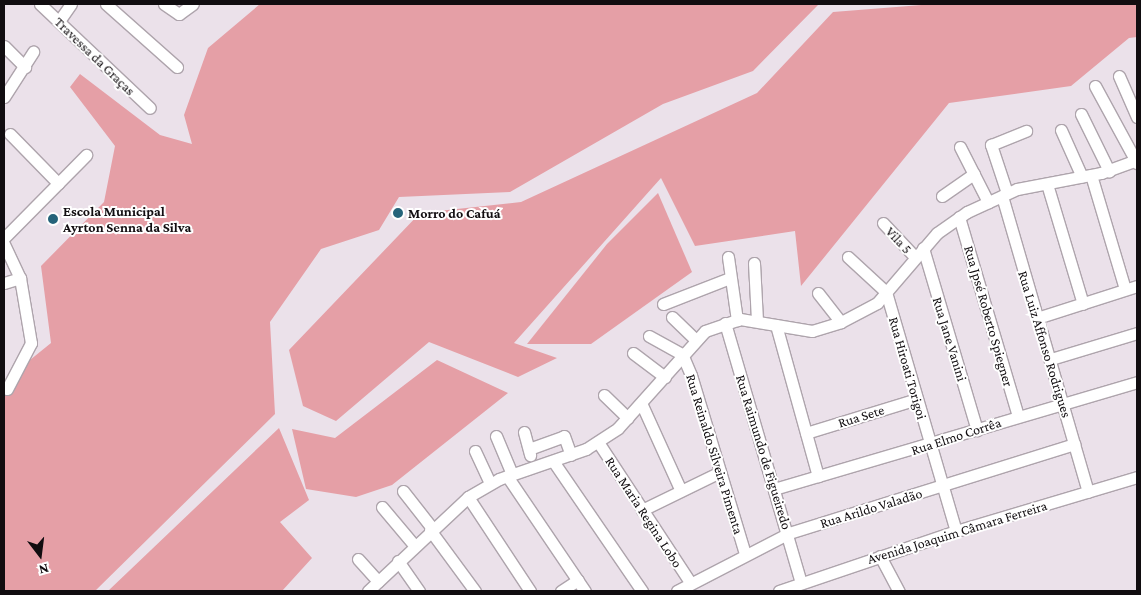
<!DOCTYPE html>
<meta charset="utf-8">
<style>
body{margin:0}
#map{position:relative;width:1141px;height:595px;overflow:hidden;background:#ebe1ea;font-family:"Crimson Pro",serif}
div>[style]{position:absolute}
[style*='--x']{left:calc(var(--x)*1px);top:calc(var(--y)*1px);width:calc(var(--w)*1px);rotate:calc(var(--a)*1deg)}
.green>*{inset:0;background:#e59fa6}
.roads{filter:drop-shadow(1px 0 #aea4ac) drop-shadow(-1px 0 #aea4ac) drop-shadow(0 1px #aea4ac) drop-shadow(0 -1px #aea4ac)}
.minor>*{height:11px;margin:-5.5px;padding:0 5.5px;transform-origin:5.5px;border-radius:5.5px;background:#fff}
.dots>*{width:14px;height:14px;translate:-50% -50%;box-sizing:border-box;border:2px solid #fff;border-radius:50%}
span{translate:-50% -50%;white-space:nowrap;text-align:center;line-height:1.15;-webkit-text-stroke:4px #fff;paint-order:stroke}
.street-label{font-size:14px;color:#110d10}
.poi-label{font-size:14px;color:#110d10;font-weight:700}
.left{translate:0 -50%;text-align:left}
.frame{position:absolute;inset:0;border:5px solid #110d10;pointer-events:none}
.north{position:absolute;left:15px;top:530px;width:50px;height:50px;-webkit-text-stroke:4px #fff;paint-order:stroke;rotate:165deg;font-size:14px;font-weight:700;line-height:20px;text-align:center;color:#110d10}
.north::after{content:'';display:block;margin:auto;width:18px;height:22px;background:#110d10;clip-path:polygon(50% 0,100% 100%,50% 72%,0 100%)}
</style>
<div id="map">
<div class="green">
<i style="clip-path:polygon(260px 4px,819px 4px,753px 71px,663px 104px,510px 192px,399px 197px,379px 230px,321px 249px,270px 322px,275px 414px,95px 591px,4px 591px,4px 381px,51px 343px,41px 266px,104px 202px,115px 146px,70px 87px,80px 74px,160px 135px,192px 144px,184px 115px,208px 48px)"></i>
<i style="clip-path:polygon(934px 4px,1137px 4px,1137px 37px,1129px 38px,1071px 86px,949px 103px,801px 286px,795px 231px,695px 246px,661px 178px,514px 343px,557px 358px,518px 377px,429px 342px,336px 421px,303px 406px,289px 350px,420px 213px,521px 202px,757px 93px,833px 12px)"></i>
<i style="clip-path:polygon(658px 193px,692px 272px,591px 344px,527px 344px,607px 244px)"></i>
<i style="clip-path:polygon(437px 360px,508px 393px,392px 485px,356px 497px,306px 489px,292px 429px,335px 438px)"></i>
<i style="clip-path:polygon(279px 428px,309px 500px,280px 522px,312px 558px,282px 591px,108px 591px)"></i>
</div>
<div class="roads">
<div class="minor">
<i style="--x:40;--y:4;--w:151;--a:43.4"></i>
<i style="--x:106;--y:4;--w:95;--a:41.6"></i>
<i style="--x:164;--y:4;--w:18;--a:34"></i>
<i style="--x:179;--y:14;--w:17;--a:-36"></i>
<i style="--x:59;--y:21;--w:21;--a:-55"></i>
<i style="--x:4;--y:46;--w:30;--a:45"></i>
<i style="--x:1119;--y:76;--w:45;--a:66.3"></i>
<i style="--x:1095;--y:86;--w:88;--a:61.4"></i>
<i style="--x:4;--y:97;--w:54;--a:-57.2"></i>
<i style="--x:1081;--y:114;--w:64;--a:63.8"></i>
<i style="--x:1061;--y:130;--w:51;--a:65.9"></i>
<i style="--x:10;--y:134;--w:69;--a:45.6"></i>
<i style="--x:960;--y:147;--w:62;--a:63"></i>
<i style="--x:1091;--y:175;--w:119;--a:73.4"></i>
<i style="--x:1047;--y:184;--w:125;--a:73.3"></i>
<i style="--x:1007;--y:193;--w:51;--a:-108.4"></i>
<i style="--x:991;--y:145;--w:38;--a:-22"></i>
<i style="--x:942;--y:196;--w:39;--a:-35"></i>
<i style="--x:1002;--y:196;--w:308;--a:73.8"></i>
<i style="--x:959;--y:217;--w:208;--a:73.5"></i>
<i style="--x:883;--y:223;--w:47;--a:46.7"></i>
<i style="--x:4;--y:238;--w:117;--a:-45.3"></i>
<i style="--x:4;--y:244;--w:38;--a:65"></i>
<i style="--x:20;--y:278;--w:66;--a:80.4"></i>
<i style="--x:31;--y:343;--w:52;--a:117.6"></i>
<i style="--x:923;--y:248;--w:190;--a:73.5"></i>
<i style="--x:728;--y:257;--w:64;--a:81.9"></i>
<i style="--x:848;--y:257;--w:52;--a:42.6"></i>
<i style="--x:886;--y:292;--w:249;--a:73.7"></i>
<i style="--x:754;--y:263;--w:57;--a:87"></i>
<i style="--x:4;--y:283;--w:17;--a:-17"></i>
<i style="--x:818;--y:293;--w:37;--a:52"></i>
<i style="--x:663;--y:304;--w:72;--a:-21.2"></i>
<i style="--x:672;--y:317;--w:32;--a:44"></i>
<i style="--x:1037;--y:318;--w:105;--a:-17.7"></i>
<i style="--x:725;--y:323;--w:271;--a:73.7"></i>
<i style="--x:776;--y:325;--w:157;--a:74.5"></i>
<i style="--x:649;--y:336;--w:38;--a:29"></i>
<i style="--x:682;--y:354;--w:23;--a:67"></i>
<i style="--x:691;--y:375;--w:187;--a:73.2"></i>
<i style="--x:633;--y:353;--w:40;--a:37"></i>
<i style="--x:1051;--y:359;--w:90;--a:-16.8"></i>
<i style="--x:604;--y:395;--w:33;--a:44"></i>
<i style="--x:642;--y:405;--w:94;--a:65.6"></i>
<i style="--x:524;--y:432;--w:24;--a:75"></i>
<i style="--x:806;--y:433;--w:116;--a:-17"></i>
<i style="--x:496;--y:436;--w:41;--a:67.2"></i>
<i style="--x:598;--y:442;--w:168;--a:56.7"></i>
<i style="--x:529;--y:449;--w:37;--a:-20"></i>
<i style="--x:564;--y:436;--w:20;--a:70"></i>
<i style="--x:475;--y:451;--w:35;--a:65"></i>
<i style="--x:553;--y:461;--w:158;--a:55.6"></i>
<i style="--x:507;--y:476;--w:139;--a:55.9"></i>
<i style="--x:774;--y:489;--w:378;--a:-16.4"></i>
<i style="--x:403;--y:491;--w:47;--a:51.9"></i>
<i style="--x:468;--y:497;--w:113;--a:56.6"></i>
<i style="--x:382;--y:507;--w:50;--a:49.9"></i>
<i style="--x:642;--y:510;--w:87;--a:-26"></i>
<i style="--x:430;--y:530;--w:76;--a:53.6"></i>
<i style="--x:880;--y:556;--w:40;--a:62"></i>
<i style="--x:358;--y:559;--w:30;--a:48"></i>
<i style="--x:398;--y:561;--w:37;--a:55"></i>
<i style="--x:368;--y:591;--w:137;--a:-43.2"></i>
<i style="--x:468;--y:497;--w:36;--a:-30"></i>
<i style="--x:499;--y:479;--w:92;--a:-19"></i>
<i style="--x:586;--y:449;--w:38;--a:-33"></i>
<i style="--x:618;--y:428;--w:130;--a:-48.1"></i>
<i style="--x:705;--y:331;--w:37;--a:-19"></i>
<i style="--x:740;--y:319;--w:73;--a:9.5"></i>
<i style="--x:812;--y:331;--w:30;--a:-17"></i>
<i style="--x:841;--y:322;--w:41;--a:-27.8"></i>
<i style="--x:877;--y:303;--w:92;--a:-49.4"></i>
<i style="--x:937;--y:233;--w:37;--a:-35"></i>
<i style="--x:967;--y:212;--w:55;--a:-24.7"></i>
<i style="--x:1017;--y:189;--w:86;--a:-10.8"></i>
<i style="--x:1101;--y:173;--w:38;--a:-20"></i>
<i style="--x:561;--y:591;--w:20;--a:-33"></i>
<i style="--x:677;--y:591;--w:126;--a:-27.4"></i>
<i style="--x:789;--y:533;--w:299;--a:-17.3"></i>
<i style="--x:779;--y:591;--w:187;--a:-18.7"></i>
<i style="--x:956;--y:531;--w:189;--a:-16.6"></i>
</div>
</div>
<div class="dots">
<i style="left:398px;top:213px;background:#25637a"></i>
<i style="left:53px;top:219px;background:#25637a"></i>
</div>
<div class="street-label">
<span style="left:95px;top:56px;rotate:44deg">Travessa da Graças</span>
<span style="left:899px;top:240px;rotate:47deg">Vila 5</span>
<span style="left:989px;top:316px;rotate:74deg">Rua Jpsé Roberto Spiegner</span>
<span style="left:950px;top:339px;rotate:73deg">Rua Jane Vanini</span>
<span style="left:1045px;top:344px;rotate:73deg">Rua Luiz Affonso Rodrigues</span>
<span style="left:908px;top:368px;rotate:74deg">Rua Hiroati Torigoi</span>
<span style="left:861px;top:416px;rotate:-17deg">Rua Sete</span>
<span style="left:956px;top:436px;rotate:-18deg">Rua Elmo Corrêa</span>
<span style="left:764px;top:452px;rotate:73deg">Rua Raimundo de Figueiredo</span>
<span style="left:715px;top:454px;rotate:73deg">Rua Reinaldo Silveira Pimenta</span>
<span style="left:871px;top:508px;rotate:-17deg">Rua Arildo Valadão</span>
<span style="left:644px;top:512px;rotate:57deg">Rua Maria Regina Lobo</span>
<span style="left:957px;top:532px;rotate:-17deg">Avenida Joaquim Câmara Ferreira</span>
</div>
<div class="poi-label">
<span class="left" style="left:63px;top:219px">Escola Municipal<br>Ayrton Senna da Silva</span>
<span class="left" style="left:408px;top:213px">Morro do Cafuá</span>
</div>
<div class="frame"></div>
<div class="north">N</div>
</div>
